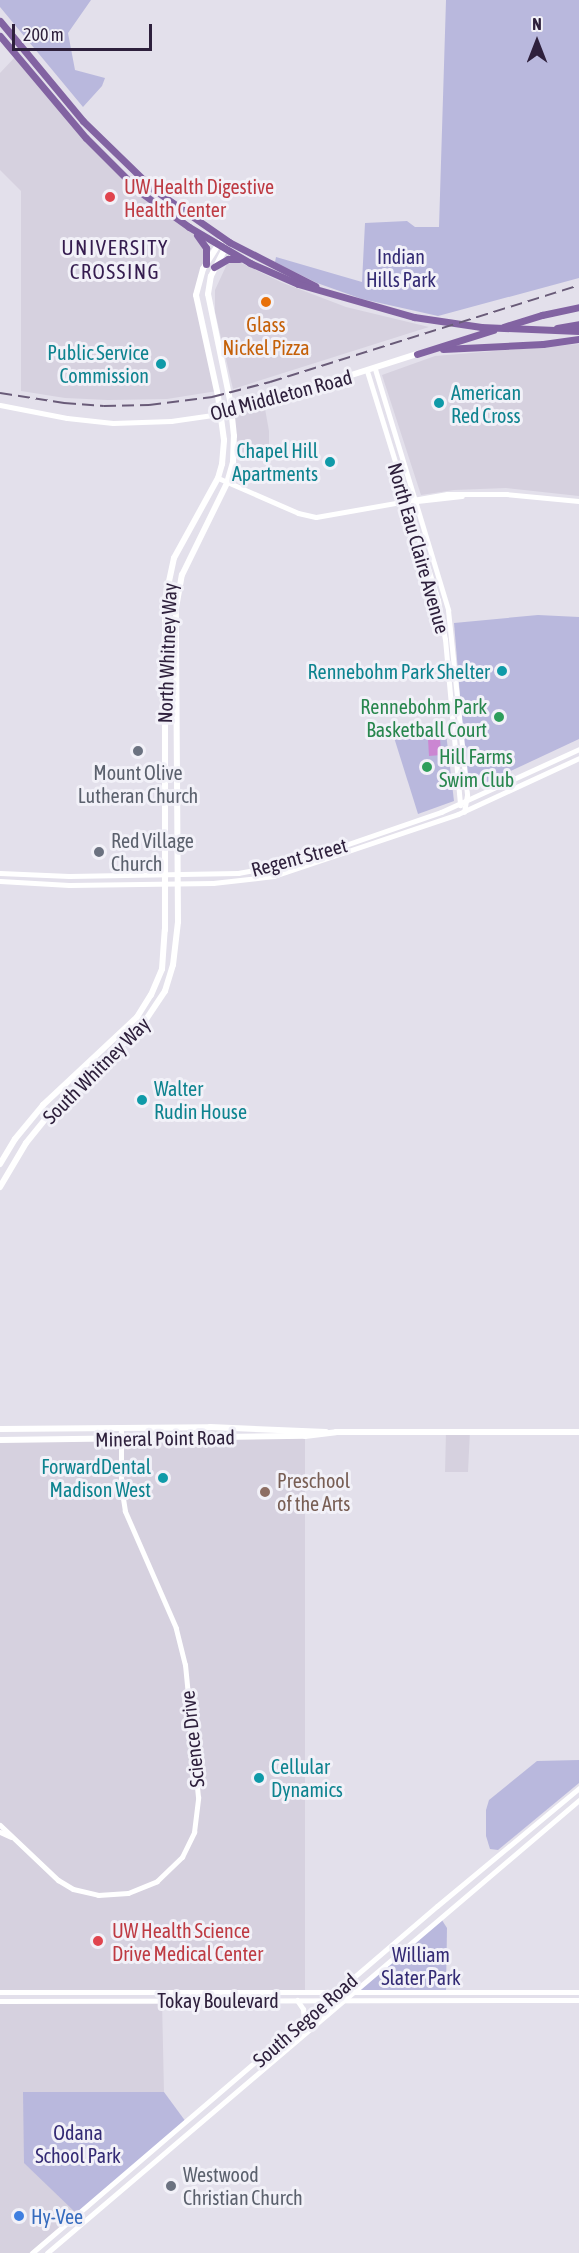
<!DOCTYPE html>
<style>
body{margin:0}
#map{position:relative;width:579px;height:2253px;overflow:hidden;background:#e3e0eb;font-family:"Asap Condensed",sans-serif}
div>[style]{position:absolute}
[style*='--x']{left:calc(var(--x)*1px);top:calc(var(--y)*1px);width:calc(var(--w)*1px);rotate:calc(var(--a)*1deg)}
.built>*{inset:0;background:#d6d1df}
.green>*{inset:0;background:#b9b8dd}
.water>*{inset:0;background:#cb86d2}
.tertiary>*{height:5px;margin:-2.5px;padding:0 2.5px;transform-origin:2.5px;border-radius:2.5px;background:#fff}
.secondary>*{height:6px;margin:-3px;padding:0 3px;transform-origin:3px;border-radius:3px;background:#fff}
.primary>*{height:7px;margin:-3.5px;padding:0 3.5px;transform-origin:3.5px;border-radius:3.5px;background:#8263a2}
.rail>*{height:1.5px;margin-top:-0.75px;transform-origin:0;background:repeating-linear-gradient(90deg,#695b78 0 12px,transparent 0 18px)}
.dots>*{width:16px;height:16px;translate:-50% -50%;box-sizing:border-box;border:3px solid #f2f1f8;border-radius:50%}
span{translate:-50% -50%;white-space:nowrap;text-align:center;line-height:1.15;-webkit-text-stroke:6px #f2f1f8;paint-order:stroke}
.health-label{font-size:20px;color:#be3a42}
.left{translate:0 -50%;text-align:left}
.park-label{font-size:20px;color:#332a74}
.food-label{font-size:20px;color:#c56008}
.culture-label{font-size:20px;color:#0d838f}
.right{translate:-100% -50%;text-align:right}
.street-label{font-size:20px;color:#2e203c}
.leisure-label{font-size:20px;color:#27864d}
.worship-label{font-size:20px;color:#5b616d}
.education-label{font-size:20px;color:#785e54}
.shop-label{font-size:20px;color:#366cbe}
.neighbourhood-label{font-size:21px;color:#351c4f;letter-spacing:1.5px}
.north{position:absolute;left:507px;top:12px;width:60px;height:60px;-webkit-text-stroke:4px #f2f1f8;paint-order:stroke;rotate:0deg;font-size:16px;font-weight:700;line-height:24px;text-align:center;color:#2e203c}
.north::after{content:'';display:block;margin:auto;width:21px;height:27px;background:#2e203c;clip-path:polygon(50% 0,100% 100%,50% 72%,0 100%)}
.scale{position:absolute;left:12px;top:24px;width:140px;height:27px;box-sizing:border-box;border:3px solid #2e203c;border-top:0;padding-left:8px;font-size:18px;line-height:21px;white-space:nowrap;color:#2e203c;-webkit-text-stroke:4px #f2f1f8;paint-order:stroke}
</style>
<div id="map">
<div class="built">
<i style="clip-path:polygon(16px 56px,110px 164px,202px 240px,207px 253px,197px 286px,217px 391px,167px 399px,108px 400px,65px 398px,21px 391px,21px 191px,0 170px,0 73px)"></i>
<i style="clip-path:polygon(237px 261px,283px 283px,346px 307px,429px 327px,233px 389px,215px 312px,215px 290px,227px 264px)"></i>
<i style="clip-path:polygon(579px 344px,579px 496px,506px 488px,454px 490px,421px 495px,382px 375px,435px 356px)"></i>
<i style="clip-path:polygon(264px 403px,269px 431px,269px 453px,234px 452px,232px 412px)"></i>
<i style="clip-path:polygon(446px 1431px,470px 1431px,468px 1472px,445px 1472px)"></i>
<i style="clip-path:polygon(305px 1436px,305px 1991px,0 1992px,0 1440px)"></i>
<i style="clip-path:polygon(162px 2000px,164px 2092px,23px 2093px,77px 2214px,29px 2253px,0 2253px,0 2001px)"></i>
</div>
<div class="green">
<i style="clip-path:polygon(0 0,91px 0,68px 33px,75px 70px,105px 78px,102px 86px,83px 107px,0 7px)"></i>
<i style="clip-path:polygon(446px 0,579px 0,579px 278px,438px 316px,362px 299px,317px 283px,275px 262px,276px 257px,362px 282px,365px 223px,407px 221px,415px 227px,439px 227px)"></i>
<i style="clip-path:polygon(538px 615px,579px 617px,579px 739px,468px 791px,454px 623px)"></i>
<i style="clip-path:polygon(407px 727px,446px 733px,454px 801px,418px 814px,392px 731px)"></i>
<i style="clip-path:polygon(579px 1760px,579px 1783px,498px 1850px,490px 1849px,486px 1836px,486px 1810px,489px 1800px,537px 1761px)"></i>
<i style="clip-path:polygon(440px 1917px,447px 1928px,446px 1991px,353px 1992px)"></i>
<i style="clip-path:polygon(23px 2092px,164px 2092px,186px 2122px,77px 2214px,24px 2163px)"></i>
</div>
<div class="water">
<i style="clip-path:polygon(440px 738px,441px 755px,429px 756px,428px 739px)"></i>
</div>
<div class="tertiary">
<i style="--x:375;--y:369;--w:252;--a:73.1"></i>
<i style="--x:448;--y:610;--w:186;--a:84.1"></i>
<i style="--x:467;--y:795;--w:17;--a:100"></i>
<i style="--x:367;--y:371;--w:240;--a:72.8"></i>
<i style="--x:438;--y:600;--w:40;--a:80"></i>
<i style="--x:445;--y:639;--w:167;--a:84.8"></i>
<i style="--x:0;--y:405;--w:68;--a:11"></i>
<i style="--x:67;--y:418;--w:46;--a:6.2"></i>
<i style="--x:113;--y:423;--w:58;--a:-2"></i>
<i style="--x:171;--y:421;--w:49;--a:-8.1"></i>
<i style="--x:218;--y:478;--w:87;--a:23.6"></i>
<i style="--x:298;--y:513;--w:18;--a:13"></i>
<i style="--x:316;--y:517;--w:133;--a:-10"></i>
<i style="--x:447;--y:494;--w:59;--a:0"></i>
<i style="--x:506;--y:494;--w:73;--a:5.5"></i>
<i style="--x:417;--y:501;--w:45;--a:-6.3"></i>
<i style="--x:0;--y:873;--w:69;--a:2.5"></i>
<i style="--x:69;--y:876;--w:169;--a:-1"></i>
<i style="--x:238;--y:873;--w:56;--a:-10.3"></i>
<i style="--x:293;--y:863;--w:157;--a:-19"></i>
<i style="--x:441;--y:812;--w:152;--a:-24.5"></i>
<i style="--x:0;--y:881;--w:69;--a:3.3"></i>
<i style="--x:69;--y:885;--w:144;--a:-0.8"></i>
<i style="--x:213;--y:883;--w:61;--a:-6.5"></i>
<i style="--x:274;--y:876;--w:194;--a:-18.6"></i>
<i style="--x:458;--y:814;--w:133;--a:-24.8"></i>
<i style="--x:0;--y:1825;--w:80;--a:43.5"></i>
<i style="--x:58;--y:1880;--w:17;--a:31"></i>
<i style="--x:73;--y:1889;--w:26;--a:13"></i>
<i style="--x:98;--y:1895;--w:30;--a:-4"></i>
<i style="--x:128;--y:1893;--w:31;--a:-22"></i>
<i style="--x:157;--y:1881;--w:35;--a:-44"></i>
<i style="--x:182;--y:1857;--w:28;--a:-64"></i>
<i style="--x:194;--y:1832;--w:35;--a:-83"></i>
<i style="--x:198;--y:1797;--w:133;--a:-95.6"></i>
<i style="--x:185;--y:1665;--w:38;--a:-104"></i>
<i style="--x:176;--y:1628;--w:128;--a:-113.6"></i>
<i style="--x:125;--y:1511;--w:24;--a:-99"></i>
<i style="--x:121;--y:1487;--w:60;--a:-90"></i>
<i style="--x:0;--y:1832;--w:12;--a:24"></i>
<i style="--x:0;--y:1992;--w:579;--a:0"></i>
<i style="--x:297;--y:2000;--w:11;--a:56"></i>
<i style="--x:303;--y:2009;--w:11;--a:85"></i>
<i style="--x:0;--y:2001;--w:579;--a:-0.1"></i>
<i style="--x:32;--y:2253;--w:533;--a:-40.59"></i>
<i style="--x:437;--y:1906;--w:185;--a:-39.7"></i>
<i style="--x:47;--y:2253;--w:699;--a:-40.41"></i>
</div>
<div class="secondary">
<i style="--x:220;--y:414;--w:45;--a:-14"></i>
<i style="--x:264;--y:403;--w:161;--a:-17.8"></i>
<i style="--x:0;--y:1164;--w:29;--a:-59"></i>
<i style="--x:15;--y:1139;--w:44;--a:-50.5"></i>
<i style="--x:43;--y:1105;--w:129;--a:-43.1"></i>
<i style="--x:137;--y:1017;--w:26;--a:-58"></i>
<i style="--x:151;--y:995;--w:28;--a:-67"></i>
<i style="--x:162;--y:969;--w:39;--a:-86"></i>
<i style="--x:165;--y:930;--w:330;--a:-90"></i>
<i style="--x:165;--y:600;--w:43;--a:-77.9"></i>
<i style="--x:174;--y:558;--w:91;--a:-61.2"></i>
<i style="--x:218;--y:478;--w:15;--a:-74"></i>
<i style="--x:222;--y:464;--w:24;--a:-85"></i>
<i style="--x:224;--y:440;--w:44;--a:-97.8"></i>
<i style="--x:218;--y:396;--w:103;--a:-102.3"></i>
<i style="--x:196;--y:295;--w:27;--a:-75"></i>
<i style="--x:203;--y:269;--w:34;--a:-58"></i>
<i style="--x:0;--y:1187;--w:51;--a:-59.4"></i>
<i style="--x:26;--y:1143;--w:32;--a:-51"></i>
<i style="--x:46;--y:1118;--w:132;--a:-43.8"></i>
<i style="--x:141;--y:1027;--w:43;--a:-56.3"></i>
<i style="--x:165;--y:991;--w:27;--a:-73"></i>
<i style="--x:173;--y:965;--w:43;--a:-83.4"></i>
<i style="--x:178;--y:922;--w:314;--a:-90.4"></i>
<i style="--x:176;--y:608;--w:34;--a:-80"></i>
<i style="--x:182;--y:575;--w:102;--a:-63.9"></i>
<i style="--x:227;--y:483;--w:22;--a:-74"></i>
<i style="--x:233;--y:462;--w:26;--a:-88"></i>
<i style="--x:234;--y:436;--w:31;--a:-96"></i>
<i style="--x:231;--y:405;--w:113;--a:-101.7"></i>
<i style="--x:208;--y:294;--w:18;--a:-81"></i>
<i style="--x:211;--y:276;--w:33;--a:-63"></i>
<i style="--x:0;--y:1429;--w:210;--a:-0.5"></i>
<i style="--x:210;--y:1427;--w:116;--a:2.5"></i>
<i style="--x:0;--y:1440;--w:305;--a:-0.8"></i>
<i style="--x:305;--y:1436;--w:31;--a:-7"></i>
<i style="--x:336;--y:1432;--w:243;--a:0"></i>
</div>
<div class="primary">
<i style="--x:0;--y:21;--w:130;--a:50.3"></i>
<i style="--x:83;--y:121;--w:98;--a:44.2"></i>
<i style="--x:153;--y:189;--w:93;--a:34.9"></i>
<i style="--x:229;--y:242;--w:97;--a:27.1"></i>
<i style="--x:0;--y:36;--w:133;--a:49.9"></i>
<i style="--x:86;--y:138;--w:76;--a:45"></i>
<i style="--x:140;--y:192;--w:60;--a:35.5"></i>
<i style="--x:189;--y:227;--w:71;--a:30.5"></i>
<i style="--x:250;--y:263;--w:52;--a:23.6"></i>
<i style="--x:298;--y:284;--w:121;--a:15.9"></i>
<i style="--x:414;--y:317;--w:68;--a:8.5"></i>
<i style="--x:481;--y:327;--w:98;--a:2.3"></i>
<i style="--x:197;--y:235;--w:16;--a:55"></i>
<i style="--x:206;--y:248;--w:16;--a:90"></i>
<i style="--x:214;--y:267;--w:16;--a:-30"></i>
<i style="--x:228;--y:259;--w:11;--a:0"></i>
<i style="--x:503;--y:327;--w:41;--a:-17.1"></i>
<i style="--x:542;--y:315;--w:38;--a:-12"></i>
<i style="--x:557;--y:328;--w:22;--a:-10"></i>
<i style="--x:443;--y:349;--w:100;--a:-2.9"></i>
<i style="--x:543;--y:344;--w:36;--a:-8"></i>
<i style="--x:417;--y:354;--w:80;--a:-17.5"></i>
</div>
<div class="rail">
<i style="--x:0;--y:393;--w:65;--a:8.9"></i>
<i style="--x:64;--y:403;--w:40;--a:4.3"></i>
<i style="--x:104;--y:406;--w:45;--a:-1.3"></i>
<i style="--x:149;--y:405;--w:64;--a:-7.2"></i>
<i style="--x:212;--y:397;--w:60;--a:-14.5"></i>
<i style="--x:270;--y:382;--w:324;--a:-17.4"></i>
</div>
<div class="dots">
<i style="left:110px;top:197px;background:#e0444e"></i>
<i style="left:266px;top:302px;background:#e8710a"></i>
<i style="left:161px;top:364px;background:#0f9aa8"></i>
<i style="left:439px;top:403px;background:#0f9aa8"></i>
<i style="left:330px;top:462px;background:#0f9aa8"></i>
<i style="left:502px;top:671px;background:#0f9aa8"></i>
<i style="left:499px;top:717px;background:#2e9e5b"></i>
<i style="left:138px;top:751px;background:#6b7280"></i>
<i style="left:427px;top:767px;background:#2e9e5b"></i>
<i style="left:99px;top:852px;background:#6b7280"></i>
<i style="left:142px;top:1100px;background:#0f9aa8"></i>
<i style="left:163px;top:1478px;background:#0f9aa8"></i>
<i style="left:265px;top:1492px;background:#8d6e63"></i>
<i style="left:259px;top:1778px;background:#0f9aa8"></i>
<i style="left:98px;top:1941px;background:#e0444e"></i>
<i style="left:171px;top:2186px;background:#6b7280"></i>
<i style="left:19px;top:2216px;background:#3f7fe0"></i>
</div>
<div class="health-label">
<span class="left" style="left:124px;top:198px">UW Health Digestive<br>Health Center</span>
<span class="left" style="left:112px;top:1942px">UW Health Science<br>Drive Medical Center</span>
</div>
<div class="park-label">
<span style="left:401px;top:268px">Indian<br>Hills Park</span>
<span style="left:421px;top:1966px">William<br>Slater Park</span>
<span style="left:78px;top:2144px">Odana<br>School Park</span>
</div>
<div class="food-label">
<span style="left:266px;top:336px">Glass<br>Nickel Pizza</span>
</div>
<div class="culture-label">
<span class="right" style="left:149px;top:364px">Public Service<br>Commission</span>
<span class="left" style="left:451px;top:404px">American<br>Red Cross</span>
<span class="right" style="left:318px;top:462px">Chapel Hill<br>Apartments</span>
<span class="right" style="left:490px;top:671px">Rennebohm Park Shelter</span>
<span class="left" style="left:154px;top:1100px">Walter<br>Rudin House</span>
<span class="right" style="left:151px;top:1478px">ForwardDental<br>Madison West</span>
<span class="left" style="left:271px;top:1778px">Cellular<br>Dynamics</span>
</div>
<div class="street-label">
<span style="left:281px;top:395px;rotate:-15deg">Old Middleton Road</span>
<span style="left:419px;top:548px;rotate:74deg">North Eau Claire Avenue</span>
<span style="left:167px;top:653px;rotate:-88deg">North Whitney Way</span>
<span style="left:299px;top:857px;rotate:-15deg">Regent Street</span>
<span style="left:96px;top:1070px;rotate:-45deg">South Whitney Way</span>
<span style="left:165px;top:1438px;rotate:-1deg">Mineral Point Road</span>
<span style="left:192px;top:1739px;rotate:-96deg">Science Drive</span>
<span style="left:218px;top:2000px">Tokay Boulevard</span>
<span style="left:305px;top:2020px;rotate:-41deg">South Segoe Road</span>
</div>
<div class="leisure-label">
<span class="right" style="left:487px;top:718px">Rennebohm Park<br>Basketball Court</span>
<span class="left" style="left:439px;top:768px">Hill Farms<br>Swim Club</span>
</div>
<div class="worship-label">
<span style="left:138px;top:784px">Mount Olive<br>Lutheran Church</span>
<span class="left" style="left:111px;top:852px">Red Village<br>Church</span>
<span class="left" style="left:183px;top:2186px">Westwood<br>Christian Church</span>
</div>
<div class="education-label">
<span class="left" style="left:277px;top:1492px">Preschool<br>of the Arts</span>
</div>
<div class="shop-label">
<span class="left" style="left:31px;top:2216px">Hy-Vee</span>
</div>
<div class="neighbourhood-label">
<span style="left:115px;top:259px">UNIVERSITY<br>CROSSING</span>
</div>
<div class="north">N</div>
<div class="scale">200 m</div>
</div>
